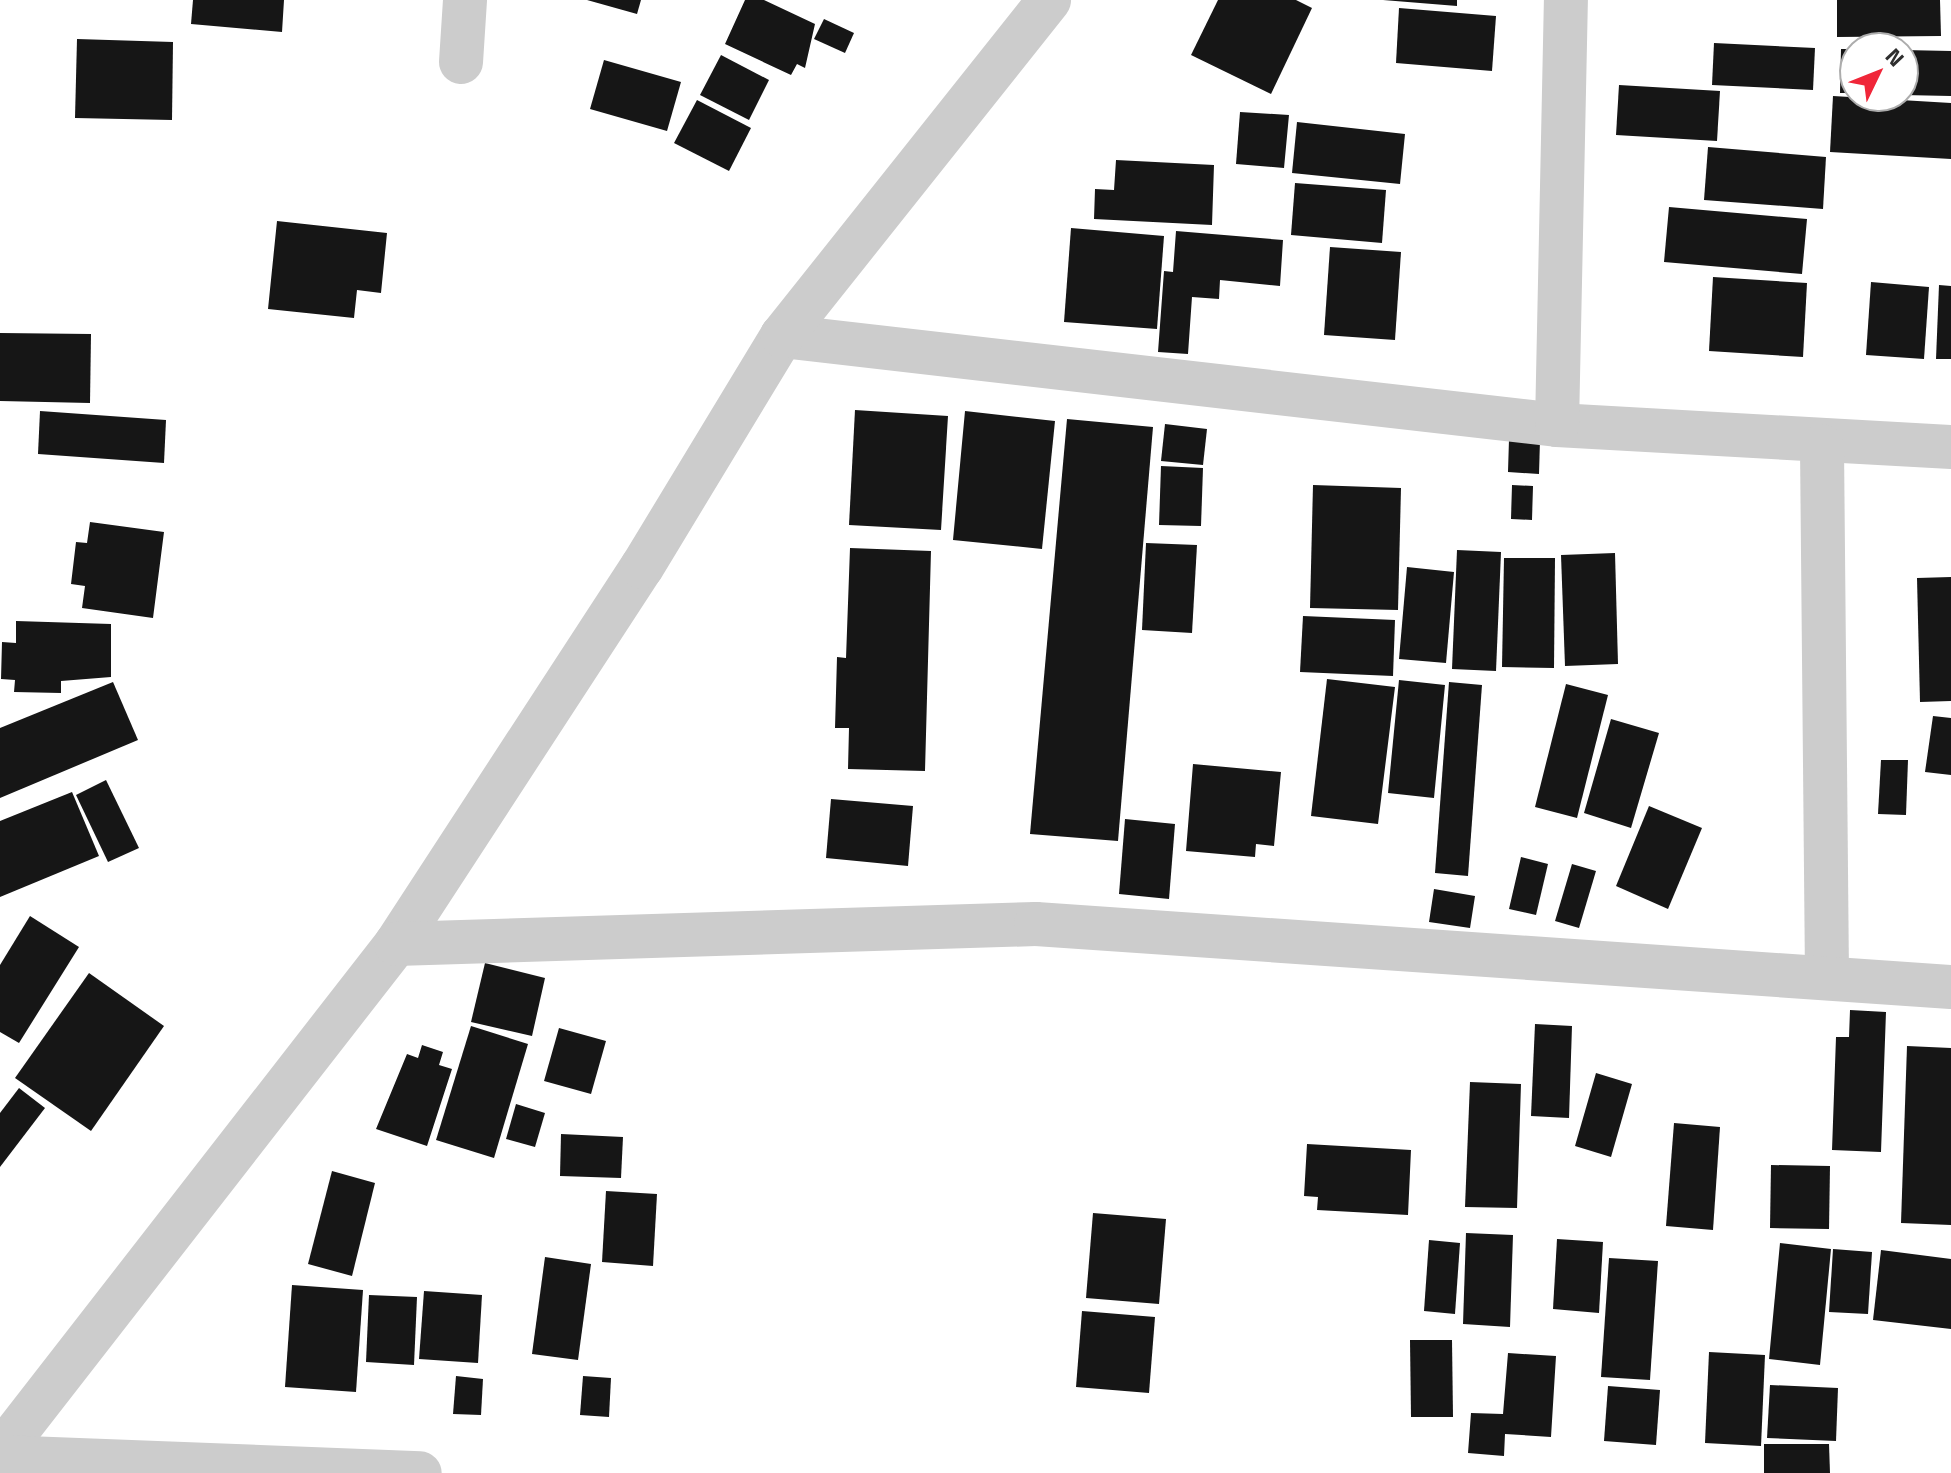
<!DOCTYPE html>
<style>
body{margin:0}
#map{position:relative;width:1951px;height:1473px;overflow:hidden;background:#fff;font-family:"Titillium Web",sans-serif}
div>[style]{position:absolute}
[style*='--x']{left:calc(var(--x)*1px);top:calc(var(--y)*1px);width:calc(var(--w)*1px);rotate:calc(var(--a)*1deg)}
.building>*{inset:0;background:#161616}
.minor>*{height:44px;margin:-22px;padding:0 22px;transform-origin:22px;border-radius:22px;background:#ccc}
span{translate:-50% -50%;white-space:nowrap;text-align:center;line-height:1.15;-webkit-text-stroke:8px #fff;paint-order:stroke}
.north{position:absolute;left:1839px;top:32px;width:80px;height:80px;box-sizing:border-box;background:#fff;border:2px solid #acacac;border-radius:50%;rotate:47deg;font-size:22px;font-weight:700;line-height:32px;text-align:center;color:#2f2f2f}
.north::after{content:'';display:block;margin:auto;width:28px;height:36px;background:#f02639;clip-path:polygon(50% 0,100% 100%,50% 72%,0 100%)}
</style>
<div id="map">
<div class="building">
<i style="clip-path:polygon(193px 0,284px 0,282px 32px,191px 24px)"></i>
<i style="clip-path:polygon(587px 0,641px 0,637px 14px)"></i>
<i style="clip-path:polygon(745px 0,764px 0,815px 24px,805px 68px,797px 64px,791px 75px,725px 44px)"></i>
<i style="clip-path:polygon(1218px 0,1296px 0,1312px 8px,1271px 94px,1191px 55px)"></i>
<i style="clip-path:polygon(1383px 0,1457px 0,1457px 6px)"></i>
<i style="clip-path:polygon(1837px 0,1940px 0,1941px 36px,1837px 37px)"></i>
<i style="clip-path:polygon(1399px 8px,1496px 16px,1492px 71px,1396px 63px)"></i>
<i style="clip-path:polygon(824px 19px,854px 33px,845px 53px,814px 39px)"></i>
<i style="clip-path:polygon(77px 39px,173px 42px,172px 120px,75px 118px)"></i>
<i style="clip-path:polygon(1714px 43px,1815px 48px,1813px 90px,1712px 85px)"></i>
<i style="clip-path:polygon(1841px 49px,1855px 49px,1855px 93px,1840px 93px)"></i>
<i style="clip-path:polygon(1903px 50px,1951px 51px,1951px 96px,1903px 95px)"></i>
<i style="clip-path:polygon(721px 55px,769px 80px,749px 120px,700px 95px)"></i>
<i style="clip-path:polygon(604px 60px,681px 82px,667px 131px,590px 109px)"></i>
<i style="clip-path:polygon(1619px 85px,1720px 91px,1717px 141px,1616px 135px)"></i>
<i style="clip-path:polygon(1833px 96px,1951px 103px,1951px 159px,1830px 152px)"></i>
<i style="clip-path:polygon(697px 100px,751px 128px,729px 171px,674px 143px)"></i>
<i style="clip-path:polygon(1240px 112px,1289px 115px,1284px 168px,1236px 164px)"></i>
<i style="clip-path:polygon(1297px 122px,1405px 134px,1400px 184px,1292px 173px)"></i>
<i style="clip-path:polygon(1708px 147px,1826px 157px,1823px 209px,1704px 200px)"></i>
<i style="clip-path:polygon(1116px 160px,1214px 165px,1212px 225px,1094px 219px,1095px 189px,1114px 190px)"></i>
<i style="clip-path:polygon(1295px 183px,1386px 190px,1382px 243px,1291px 235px)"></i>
<i style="clip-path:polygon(1669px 207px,1807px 219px,1802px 274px,1664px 262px)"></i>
<i style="clip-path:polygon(277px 221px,387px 233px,381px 293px,357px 290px,354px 318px,268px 309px)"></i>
<i style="clip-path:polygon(1071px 228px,1164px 236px,1157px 329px,1064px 322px)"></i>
<i style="clip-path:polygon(1176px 231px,1283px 240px,1280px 286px,1220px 280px,1219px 299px,1192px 297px,1188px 354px,1158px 352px,1164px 271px,1173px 272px)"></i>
<i style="clip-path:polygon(1330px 247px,1401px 252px,1395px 340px,1324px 335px)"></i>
<i style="clip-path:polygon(1713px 277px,1807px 283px,1803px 357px,1709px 351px)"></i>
<i style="clip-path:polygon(1871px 282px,1929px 287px,1924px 359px,1866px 355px)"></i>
<i style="clip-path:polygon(1939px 285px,1951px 286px,1951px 359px,1936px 359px)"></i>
<i style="clip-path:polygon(0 333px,91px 334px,90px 403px,0 401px)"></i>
<i style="clip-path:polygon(855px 410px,948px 416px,941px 530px,849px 525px)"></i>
<i style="clip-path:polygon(40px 411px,166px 420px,164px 463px,38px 454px)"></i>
<i style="clip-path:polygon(965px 411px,1055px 421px,1042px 549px,953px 540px)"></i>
<i style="clip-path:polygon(1067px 419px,1153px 427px,1118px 841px,1030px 834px)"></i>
<i style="clip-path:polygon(1165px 424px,1207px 429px,1203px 465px,1161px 461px)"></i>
<i style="clip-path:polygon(1509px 439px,1540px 440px,1539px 474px,1508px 472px)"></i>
<i style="clip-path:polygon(1161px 466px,1203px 468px,1201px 526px,1159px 525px)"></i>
<i style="clip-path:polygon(1313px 485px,1401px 488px,1398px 610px,1310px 608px)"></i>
<i style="clip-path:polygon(1512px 485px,1533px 486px,1532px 520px,1511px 519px)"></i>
<i style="clip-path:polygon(90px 522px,164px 532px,153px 618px,82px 608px,85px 586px,71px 584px,76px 542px,87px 543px)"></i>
<i style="clip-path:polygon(1146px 543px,1197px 545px,1192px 633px,1142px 630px)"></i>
<i style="clip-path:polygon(850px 548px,931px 551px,925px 771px,848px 769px,849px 728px,835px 728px,837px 657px,846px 658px)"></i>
<i style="clip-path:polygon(1457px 550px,1501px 552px,1496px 671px,1452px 669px)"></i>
<i style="clip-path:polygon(1615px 553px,1618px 664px,1565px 666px,1561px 555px)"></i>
<i style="clip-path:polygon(1504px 558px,1555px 558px,1554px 668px,1502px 667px)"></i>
<i style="clip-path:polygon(1407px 567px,1454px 572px,1446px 663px,1399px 659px)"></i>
<i style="clip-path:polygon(1951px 577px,1951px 701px,1920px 702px,1917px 578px)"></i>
<i style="clip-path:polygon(1303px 616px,1395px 620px,1393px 676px,1300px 672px)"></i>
<i style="clip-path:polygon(16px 621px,111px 624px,111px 677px,61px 681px,61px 693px,14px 692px,15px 680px,1px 679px,2px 642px,16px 643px)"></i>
<i style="clip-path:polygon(1327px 679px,1395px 687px,1378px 824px,1311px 816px)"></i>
<i style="clip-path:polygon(1399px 680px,1445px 685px,1434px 798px,1388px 793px)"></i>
<i style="clip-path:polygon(113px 682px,138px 740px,0 798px,0 728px)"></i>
<i style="clip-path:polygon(1449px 682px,1482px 685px,1468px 876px,1435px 873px)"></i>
<i style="clip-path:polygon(1566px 684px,1608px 695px,1577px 818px,1535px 807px)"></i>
<i style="clip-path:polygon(1933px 716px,1951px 718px,1951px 775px,1925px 772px)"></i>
<i style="clip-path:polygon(1611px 719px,1659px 733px,1631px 828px,1584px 813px)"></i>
<i style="clip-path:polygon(1881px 760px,1908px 760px,1906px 815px,1878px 814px)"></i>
<i style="clip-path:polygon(1193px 764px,1281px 772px,1274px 846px,1256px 844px,1255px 857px,1186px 851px)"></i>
<i style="clip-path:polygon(106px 780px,139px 848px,108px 862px,76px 795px)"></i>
<i style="clip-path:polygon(72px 792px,99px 856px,0 897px,0 821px)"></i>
<i style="clip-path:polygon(831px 799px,913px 806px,908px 866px,826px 858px)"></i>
<i style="clip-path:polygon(1649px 806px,1702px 828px,1668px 909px,1616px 886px)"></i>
<i style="clip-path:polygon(1125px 819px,1175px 824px,1169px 899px,1119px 894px)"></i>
<i style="clip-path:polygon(1521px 857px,1548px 864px,1536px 915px,1509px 909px)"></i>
<i style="clip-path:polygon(1572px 864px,1596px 871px,1579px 928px,1555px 921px)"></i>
<i style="clip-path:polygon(1434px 889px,1475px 896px,1470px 928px,1429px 922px)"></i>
<i style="clip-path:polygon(30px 916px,79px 947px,19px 1043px,0 1032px,0 965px)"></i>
<i style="clip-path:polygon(485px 963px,545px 978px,532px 1036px,471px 1022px)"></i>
<i style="clip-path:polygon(89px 973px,164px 1026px,91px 1131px,15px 1078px)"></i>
<i style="clip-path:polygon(1850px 1010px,1886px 1012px,1881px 1152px,1832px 1150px,1836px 1037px,1849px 1037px)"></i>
<i style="clip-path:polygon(1535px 1024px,1572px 1026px,1569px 1118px,1531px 1116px)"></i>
<i style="clip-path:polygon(471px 1026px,528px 1044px,494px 1158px,436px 1140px)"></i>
<i style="clip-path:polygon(559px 1028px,606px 1041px,591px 1094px,544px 1081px)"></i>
<i style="clip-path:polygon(422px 1045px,443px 1052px,439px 1065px,452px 1069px,427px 1146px,376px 1129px,407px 1054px,418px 1058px)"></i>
<i style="clip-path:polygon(1907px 1046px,1951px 1048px,1951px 1225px,1901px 1223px)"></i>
<i style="clip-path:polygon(1596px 1073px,1632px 1084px,1611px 1157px,1575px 1146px)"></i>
<i style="clip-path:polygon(1470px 1082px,1521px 1084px,1517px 1208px,1465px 1207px)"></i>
<i style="clip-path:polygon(19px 1088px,45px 1108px,0 1167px,0 1113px)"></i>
<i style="clip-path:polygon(516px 1104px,545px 1113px,535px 1147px,506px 1139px)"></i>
<i style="clip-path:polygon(1674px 1123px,1720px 1127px,1713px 1230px,1666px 1226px)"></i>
<i style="clip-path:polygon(561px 1134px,623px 1137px,621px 1178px,560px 1176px)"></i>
<i style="clip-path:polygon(1307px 1144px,1411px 1150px,1408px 1215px,1317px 1210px,1318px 1197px,1304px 1196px)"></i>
<i style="clip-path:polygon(1771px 1165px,1830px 1166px,1829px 1229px,1770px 1228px)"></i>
<i style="clip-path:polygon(332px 1171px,375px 1183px,352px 1276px,308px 1264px)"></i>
<i style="clip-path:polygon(606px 1191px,657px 1194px,653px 1266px,602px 1262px)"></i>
<i style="clip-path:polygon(1093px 1213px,1166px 1219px,1159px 1304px,1086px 1298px)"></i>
<i style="clip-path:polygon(1466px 1233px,1513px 1235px,1510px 1327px,1463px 1324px)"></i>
<i style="clip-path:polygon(1557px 1239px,1603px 1242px,1599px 1313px,1553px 1309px)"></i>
<i style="clip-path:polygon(1429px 1240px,1460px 1243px,1455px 1314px,1424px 1311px)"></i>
<i style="clip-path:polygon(1780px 1243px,1831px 1249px,1820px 1365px,1769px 1359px)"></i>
<i style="clip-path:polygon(1833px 1249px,1872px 1252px,1868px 1314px,1829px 1312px)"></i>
<i style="clip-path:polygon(1881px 1250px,1951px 1259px,1951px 1329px,1873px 1320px)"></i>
<i style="clip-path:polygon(545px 1257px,591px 1264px,578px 1360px,532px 1354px)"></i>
<i style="clip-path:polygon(1609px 1258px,1658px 1261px,1650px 1380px,1601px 1377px)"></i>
<i style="clip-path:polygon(292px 1285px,363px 1290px,356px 1392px,285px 1387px)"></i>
<i style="clip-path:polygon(424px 1291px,482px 1295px,478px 1363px,419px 1359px)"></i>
<i style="clip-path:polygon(369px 1295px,417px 1297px,414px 1365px,366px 1362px)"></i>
<i style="clip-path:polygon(1082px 1311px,1155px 1317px,1149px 1393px,1076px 1387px)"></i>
<i style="clip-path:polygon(1410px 1340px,1452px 1340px,1453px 1417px,1411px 1417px)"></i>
<i style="clip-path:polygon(1709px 1352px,1765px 1355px,1761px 1446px,1705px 1443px)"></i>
<i style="clip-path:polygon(1508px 1353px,1556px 1356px,1551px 1437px,1505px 1434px,1504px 1456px,1468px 1453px,1471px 1413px,1503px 1414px)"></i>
<i style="clip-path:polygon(456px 1376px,483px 1379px,481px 1415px,453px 1414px)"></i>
<i style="clip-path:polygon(583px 1376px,611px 1378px,609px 1417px,580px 1415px)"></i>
<i style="clip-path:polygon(1770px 1385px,1838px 1388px,1836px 1441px,1767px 1438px)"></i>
<i style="clip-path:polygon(1608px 1386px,1660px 1390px,1656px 1445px,1604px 1441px)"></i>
<i style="clip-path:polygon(1764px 1444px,1829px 1444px,1830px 1473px,1764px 1473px)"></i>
</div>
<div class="minor">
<i style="--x:461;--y:62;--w:62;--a:-86.3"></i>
<i style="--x:782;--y:336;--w:780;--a:6.55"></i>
<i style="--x:1557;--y:425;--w:395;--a:3.2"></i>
<i style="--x:1557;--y:425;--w:425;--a:-88.8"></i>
<i style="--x:1822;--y:446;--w:529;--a:89.46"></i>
<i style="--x:396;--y:944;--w:450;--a:-56.9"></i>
<i style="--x:642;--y:567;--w:270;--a:-58.8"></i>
<i style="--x:782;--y:336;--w:429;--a:-51.5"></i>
<i style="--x:0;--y:1453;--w:645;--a:-52.12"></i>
<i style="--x:396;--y:944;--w:640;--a:-1.79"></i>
<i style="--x:1036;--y:924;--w:917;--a:3.94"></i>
<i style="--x:0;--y:1457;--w:420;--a:2.2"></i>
</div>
<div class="north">N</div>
</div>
